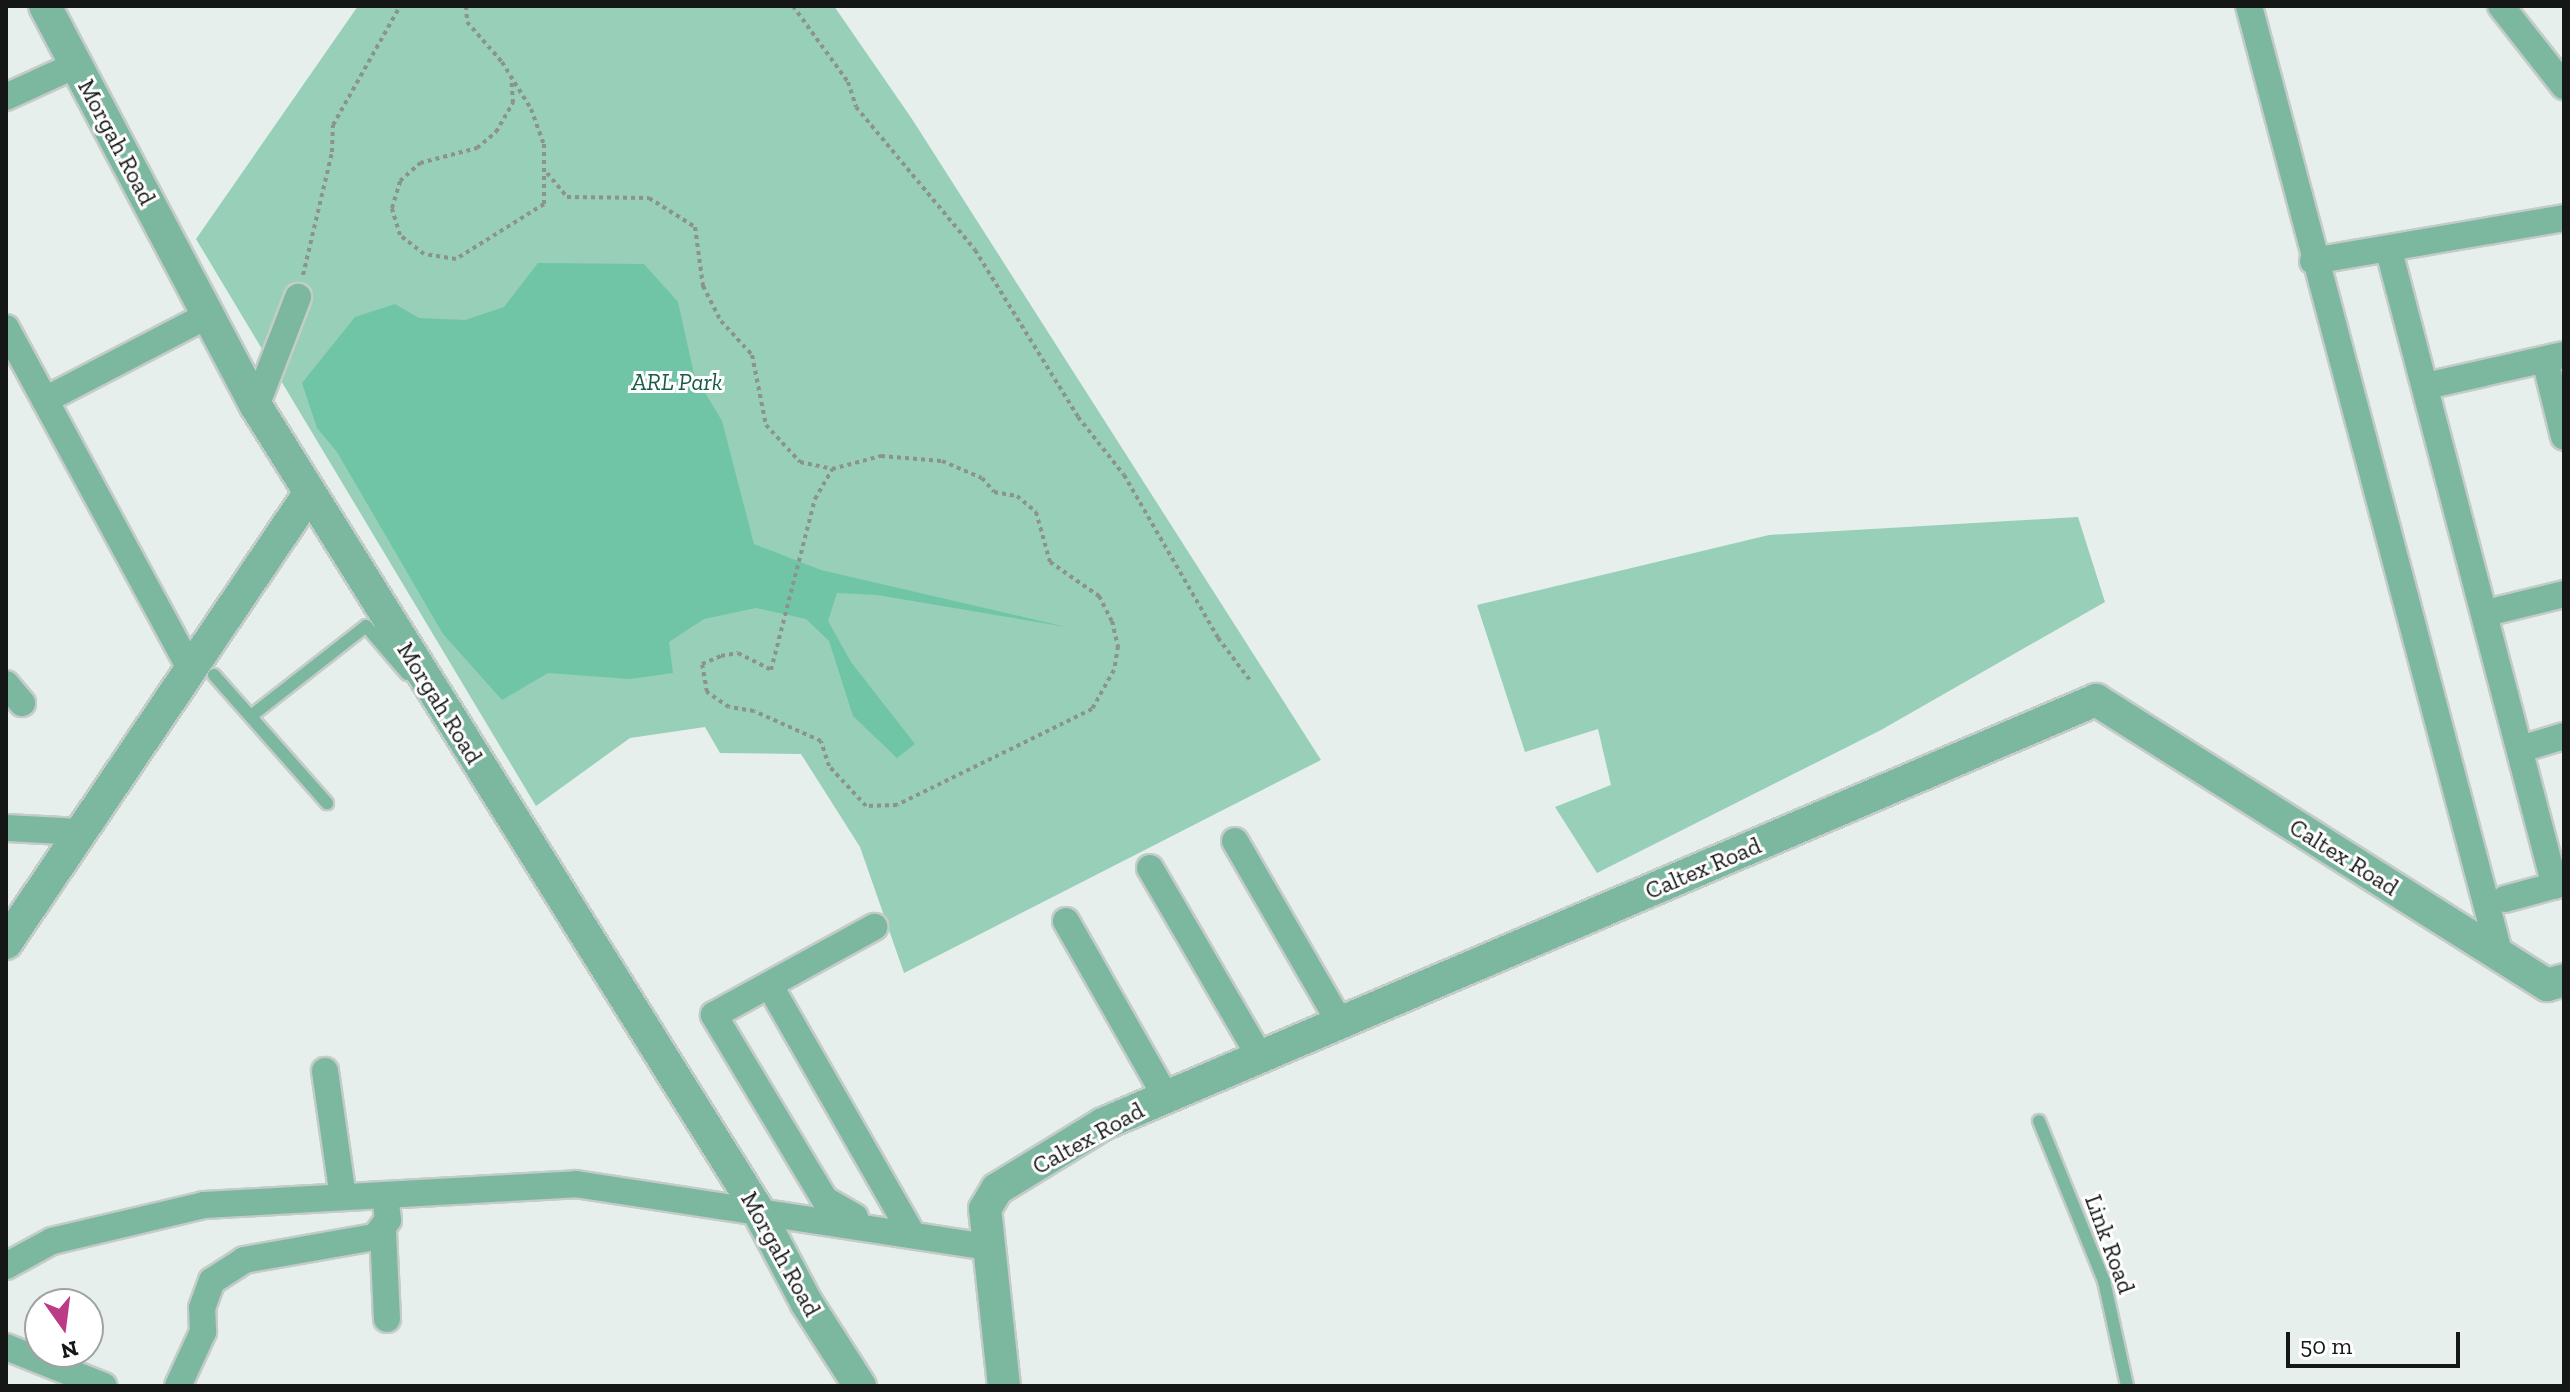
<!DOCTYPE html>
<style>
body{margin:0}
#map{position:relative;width:2570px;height:1392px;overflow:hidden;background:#e6efeb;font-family:"Zilla Slab",serif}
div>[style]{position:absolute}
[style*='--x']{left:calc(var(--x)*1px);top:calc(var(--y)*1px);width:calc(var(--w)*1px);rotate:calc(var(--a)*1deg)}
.green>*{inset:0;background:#97cfb9}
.water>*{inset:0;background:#71c5a7}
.path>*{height:4px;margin-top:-2px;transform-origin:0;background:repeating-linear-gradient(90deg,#8b928f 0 4px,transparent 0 8px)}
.roads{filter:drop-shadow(2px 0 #c4ccc9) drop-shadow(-2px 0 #c4ccc9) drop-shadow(0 2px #c4ccc9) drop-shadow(0 -2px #c4ccc9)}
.service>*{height:12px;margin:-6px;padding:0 6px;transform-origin:6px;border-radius:6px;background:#7cb7a0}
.minor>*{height:26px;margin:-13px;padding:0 13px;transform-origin:13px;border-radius:13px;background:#7cb7a0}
.tertiary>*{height:32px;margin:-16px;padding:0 16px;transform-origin:16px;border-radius:16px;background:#7cb7a0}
span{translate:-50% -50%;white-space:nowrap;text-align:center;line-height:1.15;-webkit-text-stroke:6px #fff;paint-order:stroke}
.street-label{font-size:24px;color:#141716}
.park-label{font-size:24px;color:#185b46;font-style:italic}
.frame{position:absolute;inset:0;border:8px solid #141716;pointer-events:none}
.north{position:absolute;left:24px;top:1288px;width:80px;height:80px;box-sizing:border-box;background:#fff;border:2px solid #a1a2a2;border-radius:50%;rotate:166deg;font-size:22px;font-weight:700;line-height:32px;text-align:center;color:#141716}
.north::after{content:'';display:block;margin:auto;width:28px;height:36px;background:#bc3b86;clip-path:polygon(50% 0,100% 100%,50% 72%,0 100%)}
.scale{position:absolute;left:2286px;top:1332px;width:174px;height:36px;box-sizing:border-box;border:4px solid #141716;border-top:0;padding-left:10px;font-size:24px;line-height:28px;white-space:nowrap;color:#141716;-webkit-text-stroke:6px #fff;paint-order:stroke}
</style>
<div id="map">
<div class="green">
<i style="clip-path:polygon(358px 6px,834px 6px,912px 119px,1321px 760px,904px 973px,860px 847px,801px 754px,720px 753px,705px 727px,630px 738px,536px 806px,196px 239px)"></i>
<i style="clip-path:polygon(2078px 517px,2105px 602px,1881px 730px,1597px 873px,1555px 807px,1611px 785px,1598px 729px,1525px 752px,1477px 605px,1769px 535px)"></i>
</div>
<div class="water">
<i style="clip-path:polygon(538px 263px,644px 264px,678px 302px,694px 374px,722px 421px,754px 544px,821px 570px,1066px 627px,877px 595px,837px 593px,828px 621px,851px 662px,915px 744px,897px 758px,853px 716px,829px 641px,806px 619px,756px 608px,704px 619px,669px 642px,673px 673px,630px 679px,548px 673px,502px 700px,443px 634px,337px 452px,317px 428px,302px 383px,355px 317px,395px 304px,419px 318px,465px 320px,504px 307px)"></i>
</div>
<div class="path">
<i style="--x:466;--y:6;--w:16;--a:86"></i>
<i style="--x:467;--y:22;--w:53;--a:48.8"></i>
<i style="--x:502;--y:62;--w:55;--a:58.3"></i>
<i style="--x:531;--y:109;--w:37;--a:70"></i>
<i style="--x:544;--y:144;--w:60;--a:90"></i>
<i style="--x:544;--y:204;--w:104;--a:148"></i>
<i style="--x:456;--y:259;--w:32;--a:-171"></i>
<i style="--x:424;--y:254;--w:31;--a:-142"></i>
<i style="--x:400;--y:235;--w:28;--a:-107"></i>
<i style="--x:392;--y:208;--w:28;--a:-73"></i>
<i style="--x:400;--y:181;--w:27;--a:-42"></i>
<i style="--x:420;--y:163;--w:59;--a:-14.7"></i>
<i style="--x:477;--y:148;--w:25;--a:-40"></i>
<i style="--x:496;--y:132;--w:34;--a:-60"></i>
<i style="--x:513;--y:103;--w:26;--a:-94"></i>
<i style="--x:793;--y:6;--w:94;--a:54.1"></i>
<i style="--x:848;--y:82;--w:26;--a:72"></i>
<i style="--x:856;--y:107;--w:186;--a:50.2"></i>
<i style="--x:975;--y:250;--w:196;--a:58.3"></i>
<i style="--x:1078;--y:417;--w:74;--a:51.6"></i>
<i style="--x:1124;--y:475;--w:188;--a:60"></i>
<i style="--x:1218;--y:638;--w:56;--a:52.9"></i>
<i style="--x:547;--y:173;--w:31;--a:50"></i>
<i style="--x:567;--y:197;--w:82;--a:0.7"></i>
<i style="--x:649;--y:198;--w:54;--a:32.2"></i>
<i style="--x:695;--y:227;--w:60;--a:82.3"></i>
<i style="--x:703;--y:286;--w:39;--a:63"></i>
<i style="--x:721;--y:321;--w:46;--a:47.6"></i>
<i style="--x:752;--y:355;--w:71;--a:78.7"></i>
<i style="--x:766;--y:425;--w:50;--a:47.4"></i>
<i style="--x:800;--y:462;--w:33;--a:12"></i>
<i style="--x:832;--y:469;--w:51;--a:-14.9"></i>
<i style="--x:881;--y:456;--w:61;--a:4.7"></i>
<i style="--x:942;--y:461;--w:43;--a:23"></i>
<i style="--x:982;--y:478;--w:18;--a:49"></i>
<i style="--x:994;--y:492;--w:23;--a:10"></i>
<i style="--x:1017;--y:496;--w:25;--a:40"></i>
<i style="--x:1036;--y:512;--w:52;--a:74.4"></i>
<i style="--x:1050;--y:562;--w:60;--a:34.8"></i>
<i style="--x:1099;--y:596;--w:28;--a:63"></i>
<i style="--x:1112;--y:621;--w:26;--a:77"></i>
<i style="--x:1118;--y:646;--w:24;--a:99"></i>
<i style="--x:1114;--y:670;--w:45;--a:119.4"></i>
<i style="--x:1092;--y:709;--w:217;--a:153.8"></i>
<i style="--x:897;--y:805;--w:31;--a:178"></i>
<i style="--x:866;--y:806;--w:54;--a:-132.8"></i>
<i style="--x:829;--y:766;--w:26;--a:-108"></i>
<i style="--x:821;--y:741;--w:73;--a:-155.9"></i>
<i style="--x:754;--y:711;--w:25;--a:-171"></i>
<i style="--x:729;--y:707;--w:27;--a:-146"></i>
<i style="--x:707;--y:692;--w:28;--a:-100"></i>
<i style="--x:702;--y:664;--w:21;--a:-23"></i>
<i style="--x:721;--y:656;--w:17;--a:-10"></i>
<i style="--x:738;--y:653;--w:37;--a:27"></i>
<i style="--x:771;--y:670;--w:177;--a:-75.6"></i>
<i style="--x:815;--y:499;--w:34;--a:-60"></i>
<i style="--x:303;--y:275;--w:126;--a:-76.7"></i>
<i style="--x:332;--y:152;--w:27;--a:-88"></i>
<i style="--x:333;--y:125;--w:137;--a:-60.6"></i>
</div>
<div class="roads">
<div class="service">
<i style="--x:214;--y:675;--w:171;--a:48.6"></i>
<i style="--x:251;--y:716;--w:146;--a:-38"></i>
<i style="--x:366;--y:626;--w:63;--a:49.5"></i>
<i style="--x:2039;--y:1121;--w:173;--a:67.9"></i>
<i style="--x:2104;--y:1281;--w:107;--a:77.6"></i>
</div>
<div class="minor">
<i style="--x:2249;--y:6;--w:983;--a:75.2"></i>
<i style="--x:2501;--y:6;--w:102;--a:51.8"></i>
<i style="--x:6;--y:97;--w:77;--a:-24.6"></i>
<i style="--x:2389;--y:251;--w:656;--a:75.35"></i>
<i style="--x:2313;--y:261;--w:255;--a:-9.7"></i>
<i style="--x:6;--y:328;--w:389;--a:61.6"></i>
<i style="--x:2545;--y:360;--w:79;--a:76.1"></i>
<i style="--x:2426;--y:386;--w:141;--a:-12.7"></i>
<i style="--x:45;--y:400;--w:184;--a:-27.5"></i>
<i style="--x:256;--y:406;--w:117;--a:-68.9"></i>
<i style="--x:2486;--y:613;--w:80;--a:-13.7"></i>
<i style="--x:6;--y:684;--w:25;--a:50"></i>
<i style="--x:2521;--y:749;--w:45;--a:-16.8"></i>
<i style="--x:6;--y:828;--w:75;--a:3.1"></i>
<i style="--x:1235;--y:841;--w:210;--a:60"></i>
<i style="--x:1150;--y:868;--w:219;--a:59.8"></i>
<i style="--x:2505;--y:899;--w:61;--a:-15.2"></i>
<i style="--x:1066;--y:921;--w:202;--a:60.4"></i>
<i style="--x:770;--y:986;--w:286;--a:60.2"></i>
<i style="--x:325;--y:1071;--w:127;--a:81.9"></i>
<i style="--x:855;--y:1217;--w:34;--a:-150"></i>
<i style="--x:825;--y:1200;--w:216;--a:-121"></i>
<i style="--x:714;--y:1015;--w:183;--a:-28.8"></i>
<i style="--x:383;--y:1231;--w:88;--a:87.4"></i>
<i style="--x:6;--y:1266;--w:52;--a:-28.5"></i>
<i style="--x:52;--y:1241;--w:156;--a:-13.3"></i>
<i style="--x:204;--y:1205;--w:373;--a:-3.2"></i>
<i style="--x:576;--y:1184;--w:415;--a:8.7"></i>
<i style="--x:6;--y:1347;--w:105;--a:21.7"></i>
<i style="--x:178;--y:1386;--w:60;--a:-65.2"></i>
<i style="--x:203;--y:1332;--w:24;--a:-92"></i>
<i style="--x:202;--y:1308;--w:29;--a:-70"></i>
<i style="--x:212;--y:1281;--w:38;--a:-33"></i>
<i style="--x:244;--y:1260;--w:133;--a:-10"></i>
<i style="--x:375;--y:1237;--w:21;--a:-53"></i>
<i style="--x:388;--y:1220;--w:25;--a:-97"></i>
</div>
<div class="tertiary">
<i style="--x:45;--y:6;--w:452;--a:62.2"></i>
<i style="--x:256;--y:406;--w:944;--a:58.03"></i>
<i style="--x:756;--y:1207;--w:107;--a:62.2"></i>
<i style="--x:806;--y:1302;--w:100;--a:57.3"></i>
<i style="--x:6;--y:943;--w:542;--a:-55.99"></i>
<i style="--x:1004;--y:1386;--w:178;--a:-96.1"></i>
<i style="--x:985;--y:1209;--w:23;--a:-59"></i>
<i style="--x:997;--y:1189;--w:124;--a:-31.5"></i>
<i style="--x:1103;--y:1124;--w:1080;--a:-23.12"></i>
<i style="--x:2096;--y:700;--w:534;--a:32.29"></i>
<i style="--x:2547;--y:985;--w:18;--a:-16"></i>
</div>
</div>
<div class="street-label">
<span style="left:117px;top:142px;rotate:62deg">Morgah Road</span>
<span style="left:440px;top:703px;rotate:58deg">Morgah Road</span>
<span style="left:2344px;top:857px;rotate:32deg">Caltex Road</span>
<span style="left:1703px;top:868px;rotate:-23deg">Caltex Road</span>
<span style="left:1088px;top:1138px;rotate:-29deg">Caltex Road</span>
<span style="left:2110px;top:1244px;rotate:70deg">Link Road</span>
<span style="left:781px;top:1254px;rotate:61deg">Morgah Road</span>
</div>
<div class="park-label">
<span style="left:677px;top:382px">ARL Park</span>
</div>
<div class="frame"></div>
<div class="north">N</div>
<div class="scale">50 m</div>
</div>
